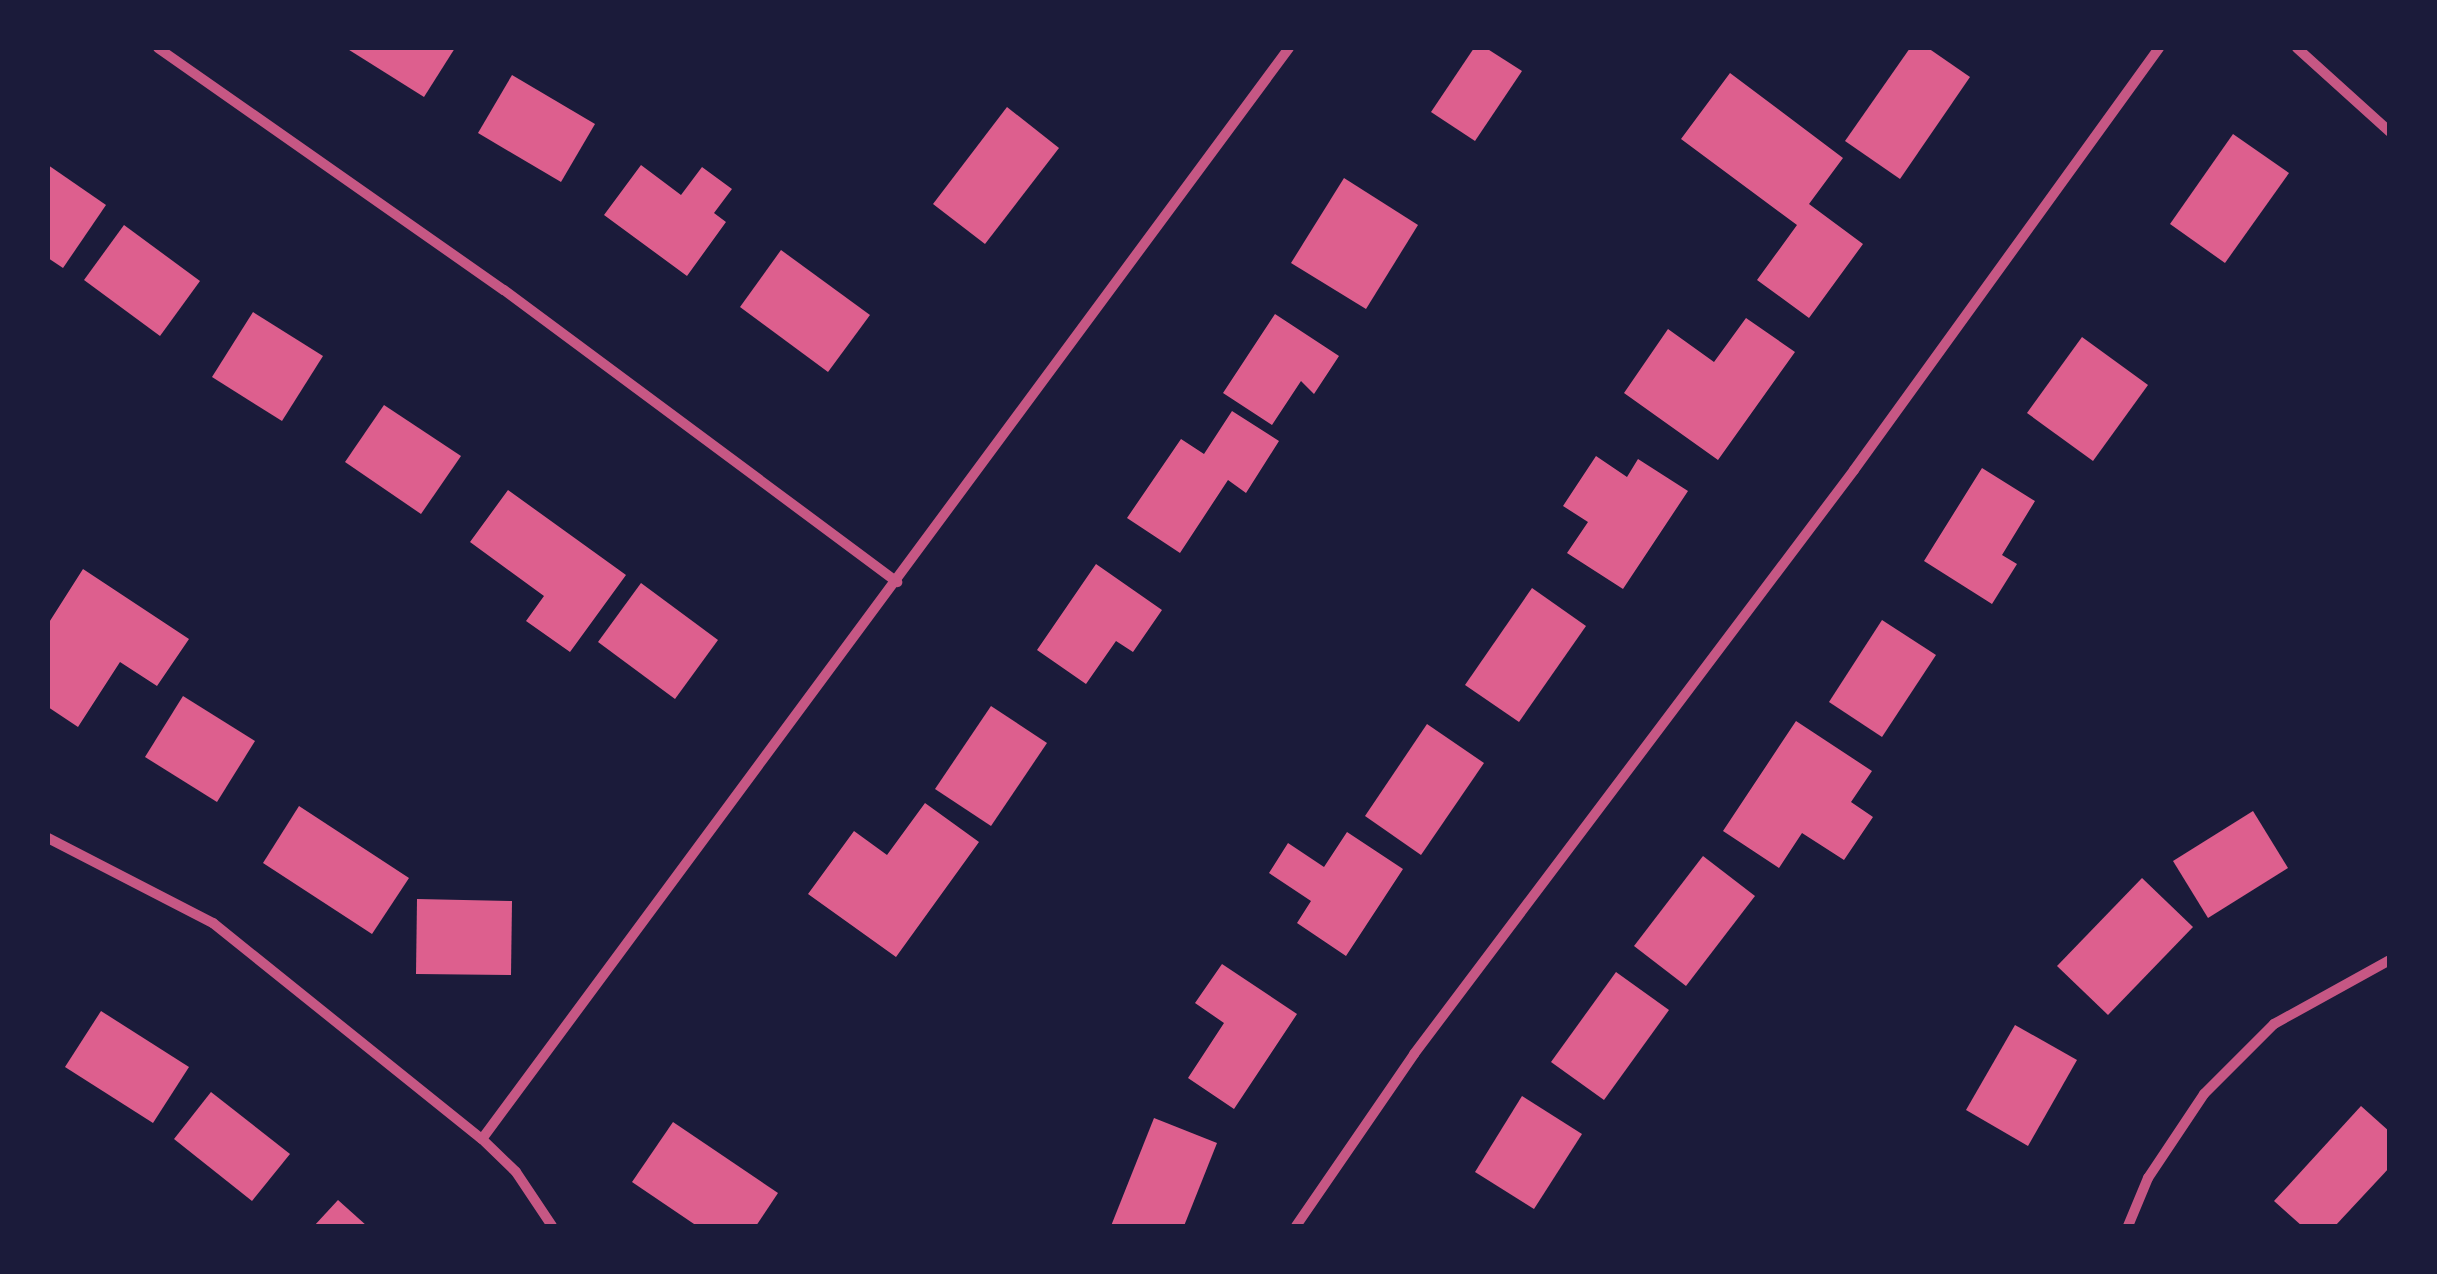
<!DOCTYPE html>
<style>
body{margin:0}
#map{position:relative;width:2437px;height:1274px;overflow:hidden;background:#1b1b3a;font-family:Arial,sans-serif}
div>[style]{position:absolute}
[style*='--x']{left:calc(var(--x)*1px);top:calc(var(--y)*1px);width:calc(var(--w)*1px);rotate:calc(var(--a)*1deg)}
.building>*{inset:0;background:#dd5f8e}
.minor>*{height:10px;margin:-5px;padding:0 5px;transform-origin:5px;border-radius:5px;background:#c65784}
span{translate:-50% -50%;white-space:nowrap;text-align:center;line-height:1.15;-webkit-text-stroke:9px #1b1b3a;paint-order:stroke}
.frame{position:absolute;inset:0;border:50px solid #1b1b3a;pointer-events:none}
</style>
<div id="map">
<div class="building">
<i style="clip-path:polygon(346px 48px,455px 48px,424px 97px)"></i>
<i style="clip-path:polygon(1474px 48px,1486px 48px,1522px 71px,1475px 141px,1431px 112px)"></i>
<i style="clip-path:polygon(1910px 48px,1928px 48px,1970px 77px,1900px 179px,1845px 141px)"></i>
<i style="clip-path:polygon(1730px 73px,1843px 158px,1809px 204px,1863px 244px,1809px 318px,1757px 280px,1797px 225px,1681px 139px)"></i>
<i style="clip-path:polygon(512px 75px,595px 124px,561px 182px,478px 133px)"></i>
<i style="clip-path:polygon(1007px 107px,1059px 148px,985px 244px,933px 204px)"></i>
<i style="clip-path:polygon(2233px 134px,2289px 173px,2225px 263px,2170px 224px)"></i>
<i style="clip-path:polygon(48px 165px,106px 205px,63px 268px,48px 258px)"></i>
<i style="clip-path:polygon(641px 165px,681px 195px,702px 167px,732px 189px,714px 213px,726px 222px,687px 276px,604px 215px)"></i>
<i style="clip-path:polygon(1344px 178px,1418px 225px,1366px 309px,1291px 263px)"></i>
<i style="clip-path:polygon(124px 225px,200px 281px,160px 336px,84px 280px)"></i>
<i style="clip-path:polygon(781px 250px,870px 315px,828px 372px,740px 307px)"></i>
<i style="clip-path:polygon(253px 312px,323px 356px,282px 421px,212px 377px)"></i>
<i style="clip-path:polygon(1275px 314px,1339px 356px,1314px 394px,1301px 381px,1272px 425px,1223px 393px)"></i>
<i style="clip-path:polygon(1746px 318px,1795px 352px,1718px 460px,1624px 393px,1668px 329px,1714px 362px)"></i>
<i style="clip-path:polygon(2082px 337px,2148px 385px,2093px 461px,2027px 413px)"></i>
<i style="clip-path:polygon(384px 405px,461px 456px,421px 514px,345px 462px)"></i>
<i style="clip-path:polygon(1232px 411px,1279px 441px,1246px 493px,1228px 480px,1180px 553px,1127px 518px,1181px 439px,1204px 454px)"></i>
<i style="clip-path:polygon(1596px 456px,1627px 477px,1638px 459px,1688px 491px,1623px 589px,1567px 553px,1588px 522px,1563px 506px)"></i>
<i style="clip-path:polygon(1982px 468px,2035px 501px,2002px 555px,2017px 564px,1992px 604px,1924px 561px)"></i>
<i style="clip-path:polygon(508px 490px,626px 575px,570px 652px,526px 621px,544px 596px,470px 542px)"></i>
<i style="clip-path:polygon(1096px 564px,1162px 610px,1133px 652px,1116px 641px,1086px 684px,1037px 650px)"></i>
<i style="clip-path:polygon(83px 569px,189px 639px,157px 686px,120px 662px,78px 727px,48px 707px,48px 624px)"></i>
<i style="clip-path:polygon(641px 583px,718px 640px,675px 699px,598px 642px)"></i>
<i style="clip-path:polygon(1532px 588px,1586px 626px,1519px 722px,1465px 685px)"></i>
<i style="clip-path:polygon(1882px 620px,1936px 655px,1882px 737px,1829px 702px)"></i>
<i style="clip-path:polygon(183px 696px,255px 741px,217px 802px,145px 757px)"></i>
<i style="clip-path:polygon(991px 706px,1047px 743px,991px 826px,935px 789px)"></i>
<i style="clip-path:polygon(1796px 721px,1872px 771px,1851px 802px,1873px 817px,1844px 860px,1802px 833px,1779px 868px,1723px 831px)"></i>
<i style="clip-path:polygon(1427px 724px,1484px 763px,1421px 855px,1365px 816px)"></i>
<i style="clip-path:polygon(925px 803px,979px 842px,896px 957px,808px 894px,854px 831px,887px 855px)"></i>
<i style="clip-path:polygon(299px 806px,409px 878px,372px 934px,263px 863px)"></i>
<i style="clip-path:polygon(2253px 811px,2288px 868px,2208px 918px,2173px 861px)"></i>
<i style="clip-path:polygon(1347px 832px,1403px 869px,1346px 956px,1297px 923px,1311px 901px,1269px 873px,1288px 843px,1324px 867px)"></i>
<i style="clip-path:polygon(1703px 856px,1755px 896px,1686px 986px,1634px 946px)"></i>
<i style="clip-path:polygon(2142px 878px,2193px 927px,2108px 1015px,2057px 966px)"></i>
<i style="clip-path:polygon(417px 899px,512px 901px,511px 975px,416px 974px)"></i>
<i style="clip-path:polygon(1222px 964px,1297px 1014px,1234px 1109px,1188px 1078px,1224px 1023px,1195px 1003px)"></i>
<i style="clip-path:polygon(1616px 972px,1669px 1010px,1604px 1100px,1551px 1062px)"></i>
<i style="clip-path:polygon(101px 1011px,189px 1067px,153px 1123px,65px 1067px)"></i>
<i style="clip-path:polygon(2015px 1025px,2077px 1060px,2028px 1146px,1966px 1110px)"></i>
<i style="clip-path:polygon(211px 1092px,290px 1154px,252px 1201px,174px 1139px)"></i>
<i style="clip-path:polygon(1522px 1096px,1582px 1134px,1534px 1209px,1475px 1172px)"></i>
<i style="clip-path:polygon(2361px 1106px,2390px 1132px,2390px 1167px,2335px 1226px,2302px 1226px,2274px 1201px)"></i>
<i style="clip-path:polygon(1154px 1118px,1217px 1143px,1184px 1226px,1111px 1226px)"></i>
<i style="clip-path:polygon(673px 1122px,778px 1193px,756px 1226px,697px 1226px,632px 1182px)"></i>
<i style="clip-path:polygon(338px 1200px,367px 1226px,314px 1226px)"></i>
</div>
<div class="minor">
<i style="--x:158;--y:48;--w:422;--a:35"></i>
<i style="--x:504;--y:290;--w:490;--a:36.6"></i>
<i style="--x:2297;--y:48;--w:125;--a:42.1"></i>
<i style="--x:48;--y:838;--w:186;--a:27.3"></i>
<i style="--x:213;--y:923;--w:345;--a:38.8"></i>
<i style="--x:482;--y:1139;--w:47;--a:44.1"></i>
<i style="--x:516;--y:1172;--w:65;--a:56.3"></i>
<i style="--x:482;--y:1139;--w:1357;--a:-53.51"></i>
<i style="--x:1296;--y:1226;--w:209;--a:-55.5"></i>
<i style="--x:1414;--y:1054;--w:731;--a:-53"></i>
<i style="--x:1854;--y:470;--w:521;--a:-54.14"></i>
<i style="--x:2128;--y:1226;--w:52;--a:-67.4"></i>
<i style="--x:2148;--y:1178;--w:101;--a:-56.3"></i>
<i style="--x:2204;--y:1094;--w:99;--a:-45"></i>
<i style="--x:2274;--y:1024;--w:132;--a:-28.9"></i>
</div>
<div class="frame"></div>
</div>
